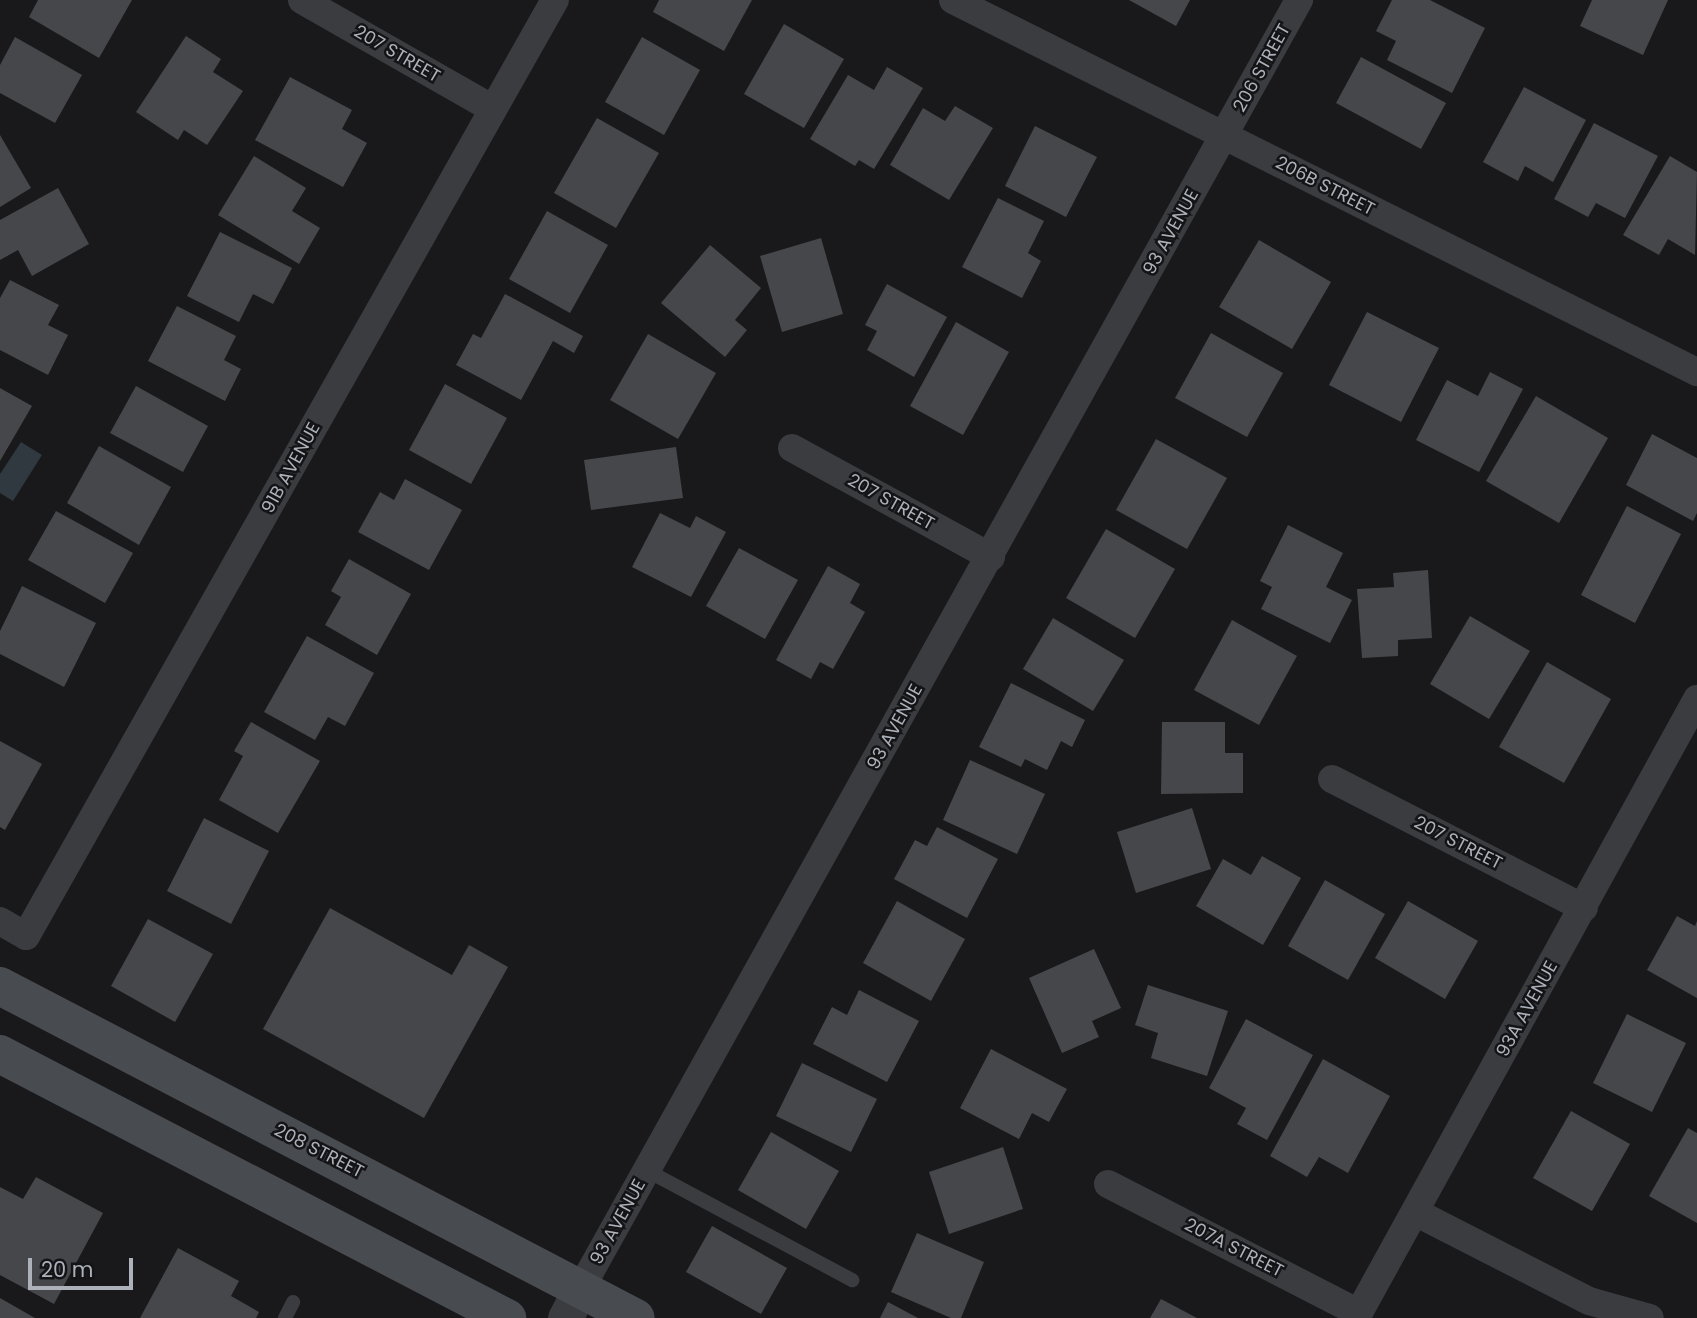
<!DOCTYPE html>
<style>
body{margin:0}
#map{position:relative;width:1697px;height:1318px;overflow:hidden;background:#19191b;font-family:Poppins,sans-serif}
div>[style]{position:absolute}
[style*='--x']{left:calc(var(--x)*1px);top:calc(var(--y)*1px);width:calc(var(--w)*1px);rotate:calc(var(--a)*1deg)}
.water>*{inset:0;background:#2f393f}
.building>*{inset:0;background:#46474b}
.service>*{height:14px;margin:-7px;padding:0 7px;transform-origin:7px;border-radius:7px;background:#3a3c40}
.minor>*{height:28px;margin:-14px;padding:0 14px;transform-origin:14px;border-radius:14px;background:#3a3c40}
.tertiary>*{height:35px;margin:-17.5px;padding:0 17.5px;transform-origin:17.5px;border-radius:17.5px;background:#3a3c40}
.secondary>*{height:38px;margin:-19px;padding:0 19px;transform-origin:19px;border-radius:19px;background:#484b50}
span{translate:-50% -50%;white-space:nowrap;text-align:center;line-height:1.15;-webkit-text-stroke:5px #141416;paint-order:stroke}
.street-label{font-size:18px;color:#acb1ba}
.scale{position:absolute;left:28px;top:1258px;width:105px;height:32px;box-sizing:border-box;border:4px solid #acb1ba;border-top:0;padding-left:9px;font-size:21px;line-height:24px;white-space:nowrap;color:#acb1ba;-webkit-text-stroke:5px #141416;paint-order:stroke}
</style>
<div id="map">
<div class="water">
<i style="clip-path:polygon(21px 442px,42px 455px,13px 501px,0 493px,0 474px)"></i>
</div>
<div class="building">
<i style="clip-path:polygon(38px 0,132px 0,99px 58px,29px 17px)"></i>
<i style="clip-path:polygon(659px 0,752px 0,724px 51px,653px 12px)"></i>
<i style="clip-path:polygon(1129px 0,1190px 0,1176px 26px)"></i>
<i style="clip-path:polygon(1392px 0,1430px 0,1485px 28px,1452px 93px,1387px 60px,1396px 41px,1376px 31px)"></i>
<i style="clip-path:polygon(1592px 0,1668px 0,1643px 55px,1580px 26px)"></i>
<i style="clip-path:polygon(784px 24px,844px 59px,804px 128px,744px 94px)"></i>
<i style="clip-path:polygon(186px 36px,221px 59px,213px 72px,243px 91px,207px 145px,184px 130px,178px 140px,136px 112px)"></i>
<i style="clip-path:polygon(15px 37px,82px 75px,55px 123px,0 93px,0 65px)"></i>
<i style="clip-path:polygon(642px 37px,700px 70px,664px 135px,605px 102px)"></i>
<i style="clip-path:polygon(1361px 57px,1446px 103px,1421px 149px,1336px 103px)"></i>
<i style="clip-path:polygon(887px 67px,923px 88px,874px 169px,859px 160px,855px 166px,810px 139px,848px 75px,874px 90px)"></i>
<i style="clip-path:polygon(290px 77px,352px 110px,342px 129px,367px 143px,343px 187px,255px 140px)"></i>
<i style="clip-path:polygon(1524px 87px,1586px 120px,1553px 182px,1525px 166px,1518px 181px,1483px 162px)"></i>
<i style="clip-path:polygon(955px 106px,993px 128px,949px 200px,890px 165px,923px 108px,945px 121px)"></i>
<i style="clip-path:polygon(597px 118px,659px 153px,616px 228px,554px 193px)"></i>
<i style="clip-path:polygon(1594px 123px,1658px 156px,1625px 218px,1596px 203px,1588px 217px,1554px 199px)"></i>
<i style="clip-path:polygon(1035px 126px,1097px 157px,1066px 217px,1005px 186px)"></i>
<i style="clip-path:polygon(0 135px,31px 188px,0 207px)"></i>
<i style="clip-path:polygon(254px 156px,306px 188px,292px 211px,320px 228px,299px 264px,218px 215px)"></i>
<i style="clip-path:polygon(1670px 156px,1697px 172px,1695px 255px,1668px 239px,1659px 255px,1623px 235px)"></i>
<i style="clip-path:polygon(58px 188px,89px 244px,32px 276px,18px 250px,0 260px,0 220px)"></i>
<i style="clip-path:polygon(998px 198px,1044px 221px,1028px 253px,1041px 261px,1022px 298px,962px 267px)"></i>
<i style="clip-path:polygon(547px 211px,608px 245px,570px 313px,509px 279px)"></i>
<i style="clip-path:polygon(220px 232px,292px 268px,273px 304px,253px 294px,239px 322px,187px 296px)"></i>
<i style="clip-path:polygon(821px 238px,843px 314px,782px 332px,760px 256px)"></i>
<i style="clip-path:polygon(1259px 240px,1331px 282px,1292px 349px,1219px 307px)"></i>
<i style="clip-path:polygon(710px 245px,761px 288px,735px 320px,747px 330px,725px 357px,661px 303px)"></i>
<i style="clip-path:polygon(10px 280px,59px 305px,48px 325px,68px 335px,48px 375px,0 350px,0 298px)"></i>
<i style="clip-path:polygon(887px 284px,947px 317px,914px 377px,867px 350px,877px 331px,865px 325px)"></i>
<i style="clip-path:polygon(505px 294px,583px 336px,574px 353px,553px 341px,521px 400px,456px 365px,473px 334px,481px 338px)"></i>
<i style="clip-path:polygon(177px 306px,236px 336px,224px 360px,241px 369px,225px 401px,148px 361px)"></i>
<i style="clip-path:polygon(1367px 312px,1439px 348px,1401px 422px,1329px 385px)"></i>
<i style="clip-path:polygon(956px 322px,1009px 352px,963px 435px,910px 406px)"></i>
<i style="clip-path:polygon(1211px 333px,1283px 373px,1247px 437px,1175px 398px)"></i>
<i style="clip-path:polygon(648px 334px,716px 373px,678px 439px,610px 400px)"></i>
<i style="clip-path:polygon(1490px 372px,1523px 389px,1479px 472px,1416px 440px,1447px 380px,1478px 396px)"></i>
<i style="clip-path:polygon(445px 384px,507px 418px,471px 484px,409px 450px)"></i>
<i style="clip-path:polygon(136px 386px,208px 426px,183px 472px,110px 433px)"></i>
<i style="clip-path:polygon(0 388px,32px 406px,0 461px)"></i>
<i style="clip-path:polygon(1536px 396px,1608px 438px,1559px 523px,1486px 481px)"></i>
<i style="clip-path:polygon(1652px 434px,1697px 458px,1697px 513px,1693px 521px,1626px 485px)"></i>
<i style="clip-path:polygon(1156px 439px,1227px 478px,1187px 549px,1116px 510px)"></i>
<i style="clip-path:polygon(99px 446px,171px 487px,139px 545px,67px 503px)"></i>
<i style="clip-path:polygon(676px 447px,683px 498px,591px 510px,584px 460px)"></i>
<i style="clip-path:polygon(405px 479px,462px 510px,429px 570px,358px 532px,380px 492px,394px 500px)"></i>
<i style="clip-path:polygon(1627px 506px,1681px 534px,1635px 623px,1581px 595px)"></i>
<i style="clip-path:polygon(56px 511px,133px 553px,105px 603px,28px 560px)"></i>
<i style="clip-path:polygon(660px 513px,690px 528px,696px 516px,726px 532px,691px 597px,632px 567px)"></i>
<i style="clip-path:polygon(1288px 525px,1343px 553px,1326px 587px,1352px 600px,1330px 643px,1261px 609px,1272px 587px,1260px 581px)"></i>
<i style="clip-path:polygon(1106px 529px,1175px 569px,1135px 638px,1066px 598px)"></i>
<i style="clip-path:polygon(739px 548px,798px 580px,765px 639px,706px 606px)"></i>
<i style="clip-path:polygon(349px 559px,411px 594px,377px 655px,325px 625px,341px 597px,331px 591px)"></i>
<i style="clip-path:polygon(828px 566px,860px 584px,850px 603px,865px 612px,833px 669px,820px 662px,811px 679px,776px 660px)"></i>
<i style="clip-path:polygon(1428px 570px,1432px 638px,1398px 640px,1398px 656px,1362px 658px,1357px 589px,1394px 587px,1393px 573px)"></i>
<i style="clip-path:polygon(22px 586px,96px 623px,64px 687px,0 654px,0 631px)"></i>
<i style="clip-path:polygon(1470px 616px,1530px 651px,1489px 719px,1430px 684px)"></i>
<i style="clip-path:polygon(1053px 618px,1124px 660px,1093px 711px,1023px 669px)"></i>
<i style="clip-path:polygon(1232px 620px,1297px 656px,1259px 725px,1194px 690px)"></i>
<i style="clip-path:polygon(307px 636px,374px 673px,345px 726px,328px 717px,315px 740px,264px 712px)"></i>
<i style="clip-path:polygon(1547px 662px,1611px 699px,1564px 783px,1499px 747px)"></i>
<i style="clip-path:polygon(1011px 683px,1085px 720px,1072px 747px,1061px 741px,1047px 770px,1025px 759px,1021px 767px,979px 747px)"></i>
<i style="clip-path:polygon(251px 722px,320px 761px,278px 833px,219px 800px,243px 756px,234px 751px)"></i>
<i style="clip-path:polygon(1162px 722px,1225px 722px,1225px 753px,1243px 753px,1243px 793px,1161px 794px)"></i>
<i style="clip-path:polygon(0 741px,42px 764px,5px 830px,0 827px)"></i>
<i style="clip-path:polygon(970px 760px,1045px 794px,1017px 854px,943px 820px)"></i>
<i style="clip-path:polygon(1192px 808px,1211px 869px,1136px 893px,1117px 832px)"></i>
<i style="clip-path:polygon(204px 818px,269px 851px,231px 924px,167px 891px)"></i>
<i style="clip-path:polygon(937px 827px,998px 859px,967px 918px,894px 879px,915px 840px,927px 846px)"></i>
<i style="clip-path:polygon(1262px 856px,1301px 878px,1263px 945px,1196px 906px,1223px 859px,1251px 875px)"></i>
<i style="clip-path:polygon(1325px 880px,1385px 914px,1348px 980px,1288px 946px)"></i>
<i style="clip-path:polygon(897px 901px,965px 939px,931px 1001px,863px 963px)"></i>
<i style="clip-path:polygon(1408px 901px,1478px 941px,1445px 999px,1375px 958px)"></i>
<i style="clip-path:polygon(330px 908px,452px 975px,469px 945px,508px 967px,424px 1118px,263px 1029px)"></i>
<i style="clip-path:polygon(1677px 916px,1695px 926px,1697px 921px,1697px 998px,1647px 970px)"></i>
<i style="clip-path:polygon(148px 919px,213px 954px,175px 1022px,111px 986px)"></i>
<i style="clip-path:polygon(1094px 949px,1121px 1008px,1092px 1021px,1099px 1037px,1062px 1053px,1029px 978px)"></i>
<i style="clip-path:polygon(1148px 985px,1228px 1011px,1207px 1076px,1151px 1058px,1158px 1033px,1135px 1025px)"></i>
<i style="clip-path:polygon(859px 990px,919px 1021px,887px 1082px,813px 1044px,832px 1007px,847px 1015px)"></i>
<i style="clip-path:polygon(1627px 1014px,1686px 1043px,1652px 1112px,1593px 1083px)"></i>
<i style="clip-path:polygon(1246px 1019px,1313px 1055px,1267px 1140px,1237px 1124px,1246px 1108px,1209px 1088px)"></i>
<i style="clip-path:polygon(991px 1049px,1067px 1089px,1049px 1122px,1032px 1113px,1019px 1139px,960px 1108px)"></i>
<i style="clip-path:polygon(1323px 1059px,1390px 1096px,1348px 1173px,1319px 1157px,1307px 1177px,1270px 1156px)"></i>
<i style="clip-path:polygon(802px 1063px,877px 1099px,851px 1152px,776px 1116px)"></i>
<i style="clip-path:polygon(1571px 1111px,1630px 1144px,1592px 1211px,1533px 1178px)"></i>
<i style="clip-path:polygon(1688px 1128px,1697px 1133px,1697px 1223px,1649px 1196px)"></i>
<i style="clip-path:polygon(771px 1132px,839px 1171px,806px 1229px,738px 1190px)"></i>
<i style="clip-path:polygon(1003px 1147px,1023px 1209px,949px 1234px,929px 1172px)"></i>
<i style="clip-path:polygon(36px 1177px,103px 1213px,54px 1304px,0 1275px,0 1187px,23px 1199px)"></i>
<i style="clip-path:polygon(712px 1226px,787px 1268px,761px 1314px,686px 1272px)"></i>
<i style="clip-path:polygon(917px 1233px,984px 1262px,961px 1318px,951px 1318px,891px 1292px)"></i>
<i style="clip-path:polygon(178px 1248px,239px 1281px,231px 1296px,259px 1312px,256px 1318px,140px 1318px)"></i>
<i style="clip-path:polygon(0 1298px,35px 1318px,0 1318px)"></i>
<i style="clip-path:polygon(1161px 1299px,1197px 1318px,1150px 1318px)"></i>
<i style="clip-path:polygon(888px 1302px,918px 1318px,880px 1318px)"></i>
</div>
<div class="service">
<i style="--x:646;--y:1170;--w:234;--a:28.1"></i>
<i style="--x:285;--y:1318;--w:18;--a:-63"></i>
</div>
<div class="minor">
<i style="--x:302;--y:0;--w:220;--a:29.7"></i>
<i style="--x:953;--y:0;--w:832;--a:26.57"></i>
<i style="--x:792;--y:448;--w:227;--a:28.7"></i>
<i style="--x:1332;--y:779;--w:283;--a:27.1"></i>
<i style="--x:0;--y:921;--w:30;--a:30"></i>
<i style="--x:26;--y:936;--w:1075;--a:-60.53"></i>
<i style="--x:1108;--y:1184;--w:282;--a:27.2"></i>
<i style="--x:1415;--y:1212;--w:195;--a:27.1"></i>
<i style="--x:1589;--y:1301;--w:63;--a:15.6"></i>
<i style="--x:581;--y:1288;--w:1475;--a:-60.86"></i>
<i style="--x:1356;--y:1318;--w:707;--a:-61.15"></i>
</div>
<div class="tertiary">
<i style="--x:565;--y:1318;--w:34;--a:-62"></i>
</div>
<div class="secondary">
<i style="--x:0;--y:986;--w:717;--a:27.57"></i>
<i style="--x:0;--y:1054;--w:572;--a:27.51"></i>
</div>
<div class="street-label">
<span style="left:397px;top:54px;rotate:30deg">207 STREET</span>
<span style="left:1262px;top:68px;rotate:-61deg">206 STREET</span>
<span style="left:1325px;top:186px;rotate:27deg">206B STREET</span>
<span style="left:1171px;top:232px;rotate:-61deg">93 AVENUE</span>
<span style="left:291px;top:468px;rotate:-61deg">91B AVENUE</span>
<span style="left:891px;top:502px;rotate:29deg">207 STREET</span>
<span style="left:895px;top:727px;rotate:-61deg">93 AVENUE</span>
<span style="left:1458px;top:843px;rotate:27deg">207 STREET</span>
<span style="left:1527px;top:1009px;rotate:-61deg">93A AVENUE</span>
<span style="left:319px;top:1151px;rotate:27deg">208 STREET</span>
<span style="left:618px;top:1222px;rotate:-61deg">93 AVENUE</span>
<span style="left:1234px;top:1248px;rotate:27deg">207A STREET</span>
</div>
<div class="scale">20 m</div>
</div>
